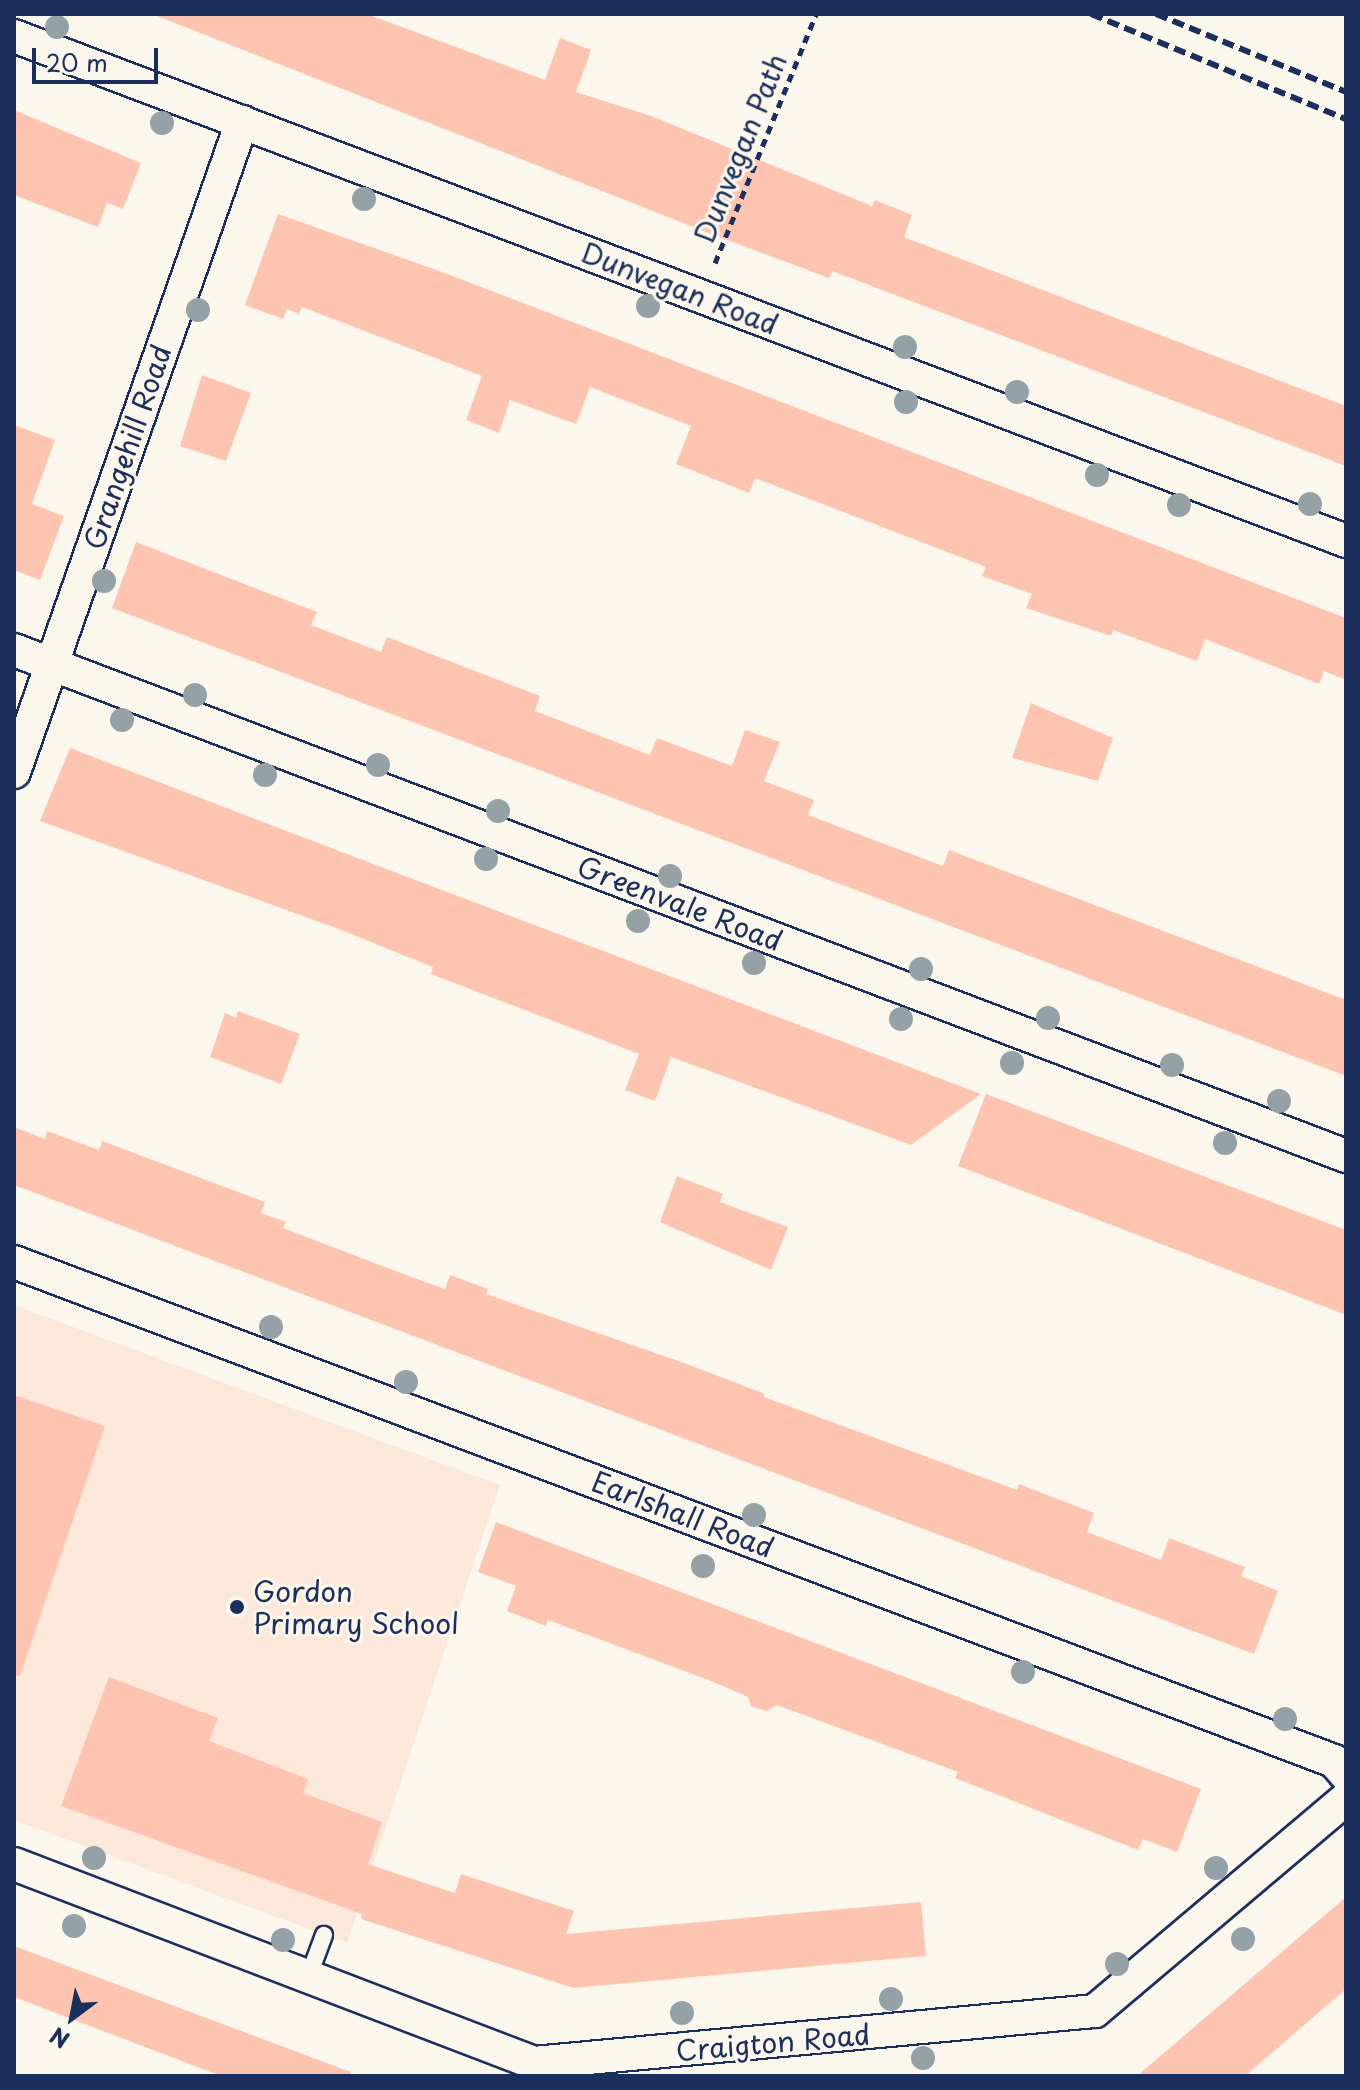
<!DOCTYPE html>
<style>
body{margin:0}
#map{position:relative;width:1360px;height:2090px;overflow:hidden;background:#fbf7ec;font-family:"Playpen Sans",sans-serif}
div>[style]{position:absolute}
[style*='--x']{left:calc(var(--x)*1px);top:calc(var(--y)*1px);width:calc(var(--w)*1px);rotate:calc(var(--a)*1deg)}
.built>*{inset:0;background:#fce8db}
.building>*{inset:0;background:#fdc4b2}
.path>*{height:5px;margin-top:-2.5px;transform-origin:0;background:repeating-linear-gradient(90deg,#1b2f5e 0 8px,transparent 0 14px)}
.roads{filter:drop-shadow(2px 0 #1b2f5e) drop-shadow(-2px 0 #1b2f5e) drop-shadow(0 2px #1b2f5e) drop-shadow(0 -2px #1b2f5e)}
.lane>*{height:16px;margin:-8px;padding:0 8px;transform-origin:8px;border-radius:8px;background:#fbf7ec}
.street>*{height:32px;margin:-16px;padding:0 16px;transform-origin:16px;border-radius:16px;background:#fbf7ec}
.rail>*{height:6px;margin-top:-3px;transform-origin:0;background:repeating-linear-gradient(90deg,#1b2f5e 0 12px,transparent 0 18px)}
.trees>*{width:24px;height:24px;margin:-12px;border-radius:50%;background:#94a2a8}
.dots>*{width:22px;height:22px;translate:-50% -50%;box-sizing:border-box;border:4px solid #fbf7ec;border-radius:50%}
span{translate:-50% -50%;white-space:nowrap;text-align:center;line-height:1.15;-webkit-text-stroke:6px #fbf7ec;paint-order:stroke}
.street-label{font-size:28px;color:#1b2f5e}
.poi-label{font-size:28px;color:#1b2f5e}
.left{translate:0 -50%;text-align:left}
.frame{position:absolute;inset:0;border:16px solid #1b2f5e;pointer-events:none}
.north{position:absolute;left:32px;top:1978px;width:80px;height:80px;-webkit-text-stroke:6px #fbf7ec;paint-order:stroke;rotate:212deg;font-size:22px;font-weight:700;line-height:32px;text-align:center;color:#1b2f5e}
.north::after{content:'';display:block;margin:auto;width:28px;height:36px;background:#1b2f5e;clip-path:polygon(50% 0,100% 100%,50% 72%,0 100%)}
.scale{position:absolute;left:32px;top:48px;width:126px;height:36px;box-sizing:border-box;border:4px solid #1b2f5e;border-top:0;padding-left:10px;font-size:24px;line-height:28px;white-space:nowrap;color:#1b2f5e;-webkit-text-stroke:6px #fbf7ec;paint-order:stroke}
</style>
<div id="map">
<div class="built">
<i style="clip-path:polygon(14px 1305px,500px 1485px,347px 1943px,14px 1820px)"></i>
</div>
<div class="building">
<i style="clip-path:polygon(152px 14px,367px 14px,545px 80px,560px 38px,591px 50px,576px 92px,654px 117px,872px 206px,875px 200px,912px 215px,904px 237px,1346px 406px,1346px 466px,832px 271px,829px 278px,706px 232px)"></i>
<i style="clip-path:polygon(14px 110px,141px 163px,123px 209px,107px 203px,98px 227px,14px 195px)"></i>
<i style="clip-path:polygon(278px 214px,442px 272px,1346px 618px,1346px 680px,1324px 671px,1319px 684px,1205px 639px,1197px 661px,1113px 630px,1111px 636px,1026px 608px,1032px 594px,982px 576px,986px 567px,755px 478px,749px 493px,676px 464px,691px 426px,590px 387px,576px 424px,510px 400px,499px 433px,466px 420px,482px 376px,302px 307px,299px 314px,287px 309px,283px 319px,245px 305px)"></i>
<i style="clip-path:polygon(202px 375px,251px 393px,226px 461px,180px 446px)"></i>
<i style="clip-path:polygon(14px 425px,55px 440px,32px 504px,64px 516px,40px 580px,14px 570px)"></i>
<i style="clip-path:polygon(136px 542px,317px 612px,311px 625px,381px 652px,387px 637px,540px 696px,535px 711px,650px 755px,657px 738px,732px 766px,745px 730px,780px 742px,764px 781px,814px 800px,808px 815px,943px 866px,949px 850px,1346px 1000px,1346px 1076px,112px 608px)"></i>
<i style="clip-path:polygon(1031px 703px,1113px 738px,1098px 781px,1012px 758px)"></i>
<i style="clip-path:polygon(70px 748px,318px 843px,981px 1094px,911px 1145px,671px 1057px,655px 1101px,625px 1090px,639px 1054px,431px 974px,433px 967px,336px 928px,40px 821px)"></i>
<i style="clip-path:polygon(238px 1011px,300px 1034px,281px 1084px,210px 1057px,225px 1013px,236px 1018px)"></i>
<i style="clip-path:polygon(986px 1094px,1346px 1230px,1346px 1315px,958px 1166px)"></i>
<i style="clip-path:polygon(14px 1127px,45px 1139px,47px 1131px,99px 1150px,102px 1141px,265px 1202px,261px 1213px,286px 1222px,283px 1228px,406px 1275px,445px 1289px,450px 1275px,488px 1289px,486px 1294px,684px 1363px,765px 1394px,764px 1397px,1017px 1490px,1019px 1484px,1094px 1513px,1087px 1532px,1161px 1560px,1169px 1538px,1245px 1567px,1241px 1576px,1278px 1591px,1254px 1654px,14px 1185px)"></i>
<i style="clip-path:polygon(677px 1176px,723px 1194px,720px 1202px,788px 1227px,771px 1270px,660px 1222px)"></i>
<i style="clip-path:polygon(14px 1395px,105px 1426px,20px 1676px,14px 1675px)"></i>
<i style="clip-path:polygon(496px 1522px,1201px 1789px,1177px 1852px,1143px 1839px,1138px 1850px,955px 1778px,958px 1772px,777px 1705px,766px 1711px,751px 1706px,748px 1697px,711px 1681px,548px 1620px,546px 1626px,507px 1611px,516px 1586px,478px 1572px)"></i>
<i style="clip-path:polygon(109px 1677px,218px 1718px,209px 1741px,308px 1779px,303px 1793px,382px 1822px,368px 1864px,455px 1893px,461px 1874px,574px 1911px,566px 1934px,921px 1902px,926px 1956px,573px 1988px,361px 1919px,362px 1914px,61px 1806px)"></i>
<i style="clip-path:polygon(1346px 1897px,1346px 1989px,1245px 2076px,1137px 2076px)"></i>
<i style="clip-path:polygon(14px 1946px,351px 2072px,350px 2076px,221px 2076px,14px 1997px)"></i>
</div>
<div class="path">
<i style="--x:715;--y:263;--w:269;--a:-67.9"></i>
</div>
<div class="roads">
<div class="lane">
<i style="--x:308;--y:1978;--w:46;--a:-69.6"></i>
</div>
<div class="street">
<i style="--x:14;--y:36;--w:1425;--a:20.76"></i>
<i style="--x:14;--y:650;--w:1425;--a:20.8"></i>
<i style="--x:14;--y:772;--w:689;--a:-70.67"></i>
<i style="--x:14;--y:1262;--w:1411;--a:20.71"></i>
<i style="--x:1334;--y:1761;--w:18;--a:49"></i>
<i style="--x:14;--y:1864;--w:557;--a:20.94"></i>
<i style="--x:534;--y:2063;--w:563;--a:-5.3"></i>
<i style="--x:1095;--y:2011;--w:329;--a:-40.2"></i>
</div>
</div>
<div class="rail">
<i style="--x:1091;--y:14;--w:276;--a:22.4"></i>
<i style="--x:1156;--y:14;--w:205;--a:22.3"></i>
</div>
<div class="trees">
<i style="left:57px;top:27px"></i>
<i style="left:162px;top:123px"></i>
<i style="left:364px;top:199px"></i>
<i style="left:648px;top:306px"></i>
<i style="left:198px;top:310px"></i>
<i style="left:905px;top:347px"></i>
<i style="left:1017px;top:392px"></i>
<i style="left:906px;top:402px"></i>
<i style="left:1097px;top:475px"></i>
<i style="left:1310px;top:504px"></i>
<i style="left:1179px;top:505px"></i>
<i style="left:104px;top:581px"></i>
<i style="left:195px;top:695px"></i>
<i style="left:122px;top:720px"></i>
<i style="left:378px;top:765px"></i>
<i style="left:265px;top:775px"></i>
<i style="left:498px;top:811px"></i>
<i style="left:486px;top:859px"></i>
<i style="left:670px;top:876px"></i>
<i style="left:638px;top:921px"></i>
<i style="left:754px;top:963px"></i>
<i style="left:921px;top:969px"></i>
<i style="left:1048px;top:1018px"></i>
<i style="left:901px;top:1019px"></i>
<i style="left:1012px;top:1063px"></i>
<i style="left:1172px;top:1065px"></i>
<i style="left:1279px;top:1101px"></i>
<i style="left:1225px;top:1143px"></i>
<i style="left:271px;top:1327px"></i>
<i style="left:406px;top:1382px"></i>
<i style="left:754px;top:1515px"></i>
<i style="left:703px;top:1566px"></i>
<i style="left:1023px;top:1672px"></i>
<i style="left:1285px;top:1719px"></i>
<i style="left:94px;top:1858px"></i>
<i style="left:1216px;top:1868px"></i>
<i style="left:74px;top:1926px"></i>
<i style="left:1243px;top:1939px"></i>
<i style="left:283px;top:1940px"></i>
<i style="left:1117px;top:1964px"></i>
<i style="left:891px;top:1999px"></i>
<i style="left:682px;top:2013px"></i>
<i style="left:923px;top:2058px"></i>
</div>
<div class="dots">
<i style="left:237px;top:1607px;background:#1b2f5e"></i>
</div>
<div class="street-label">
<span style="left:740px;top:148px;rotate:-68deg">Dunvegan Path</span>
<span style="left:680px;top:288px;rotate:21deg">Dunvegan Road</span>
<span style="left:127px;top:447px;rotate:-71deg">Grangehill Road</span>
<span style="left:680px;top:903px;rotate:21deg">Greenvale Road</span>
<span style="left:683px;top:1514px;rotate:21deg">Earlshall Road</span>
<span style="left:773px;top:2042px;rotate:-5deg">Craigton Road</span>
</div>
<div class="poi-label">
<span class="left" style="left:253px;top:1607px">Gordon<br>Primary School</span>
</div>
<div class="frame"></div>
<div class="north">N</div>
<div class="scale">20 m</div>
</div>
